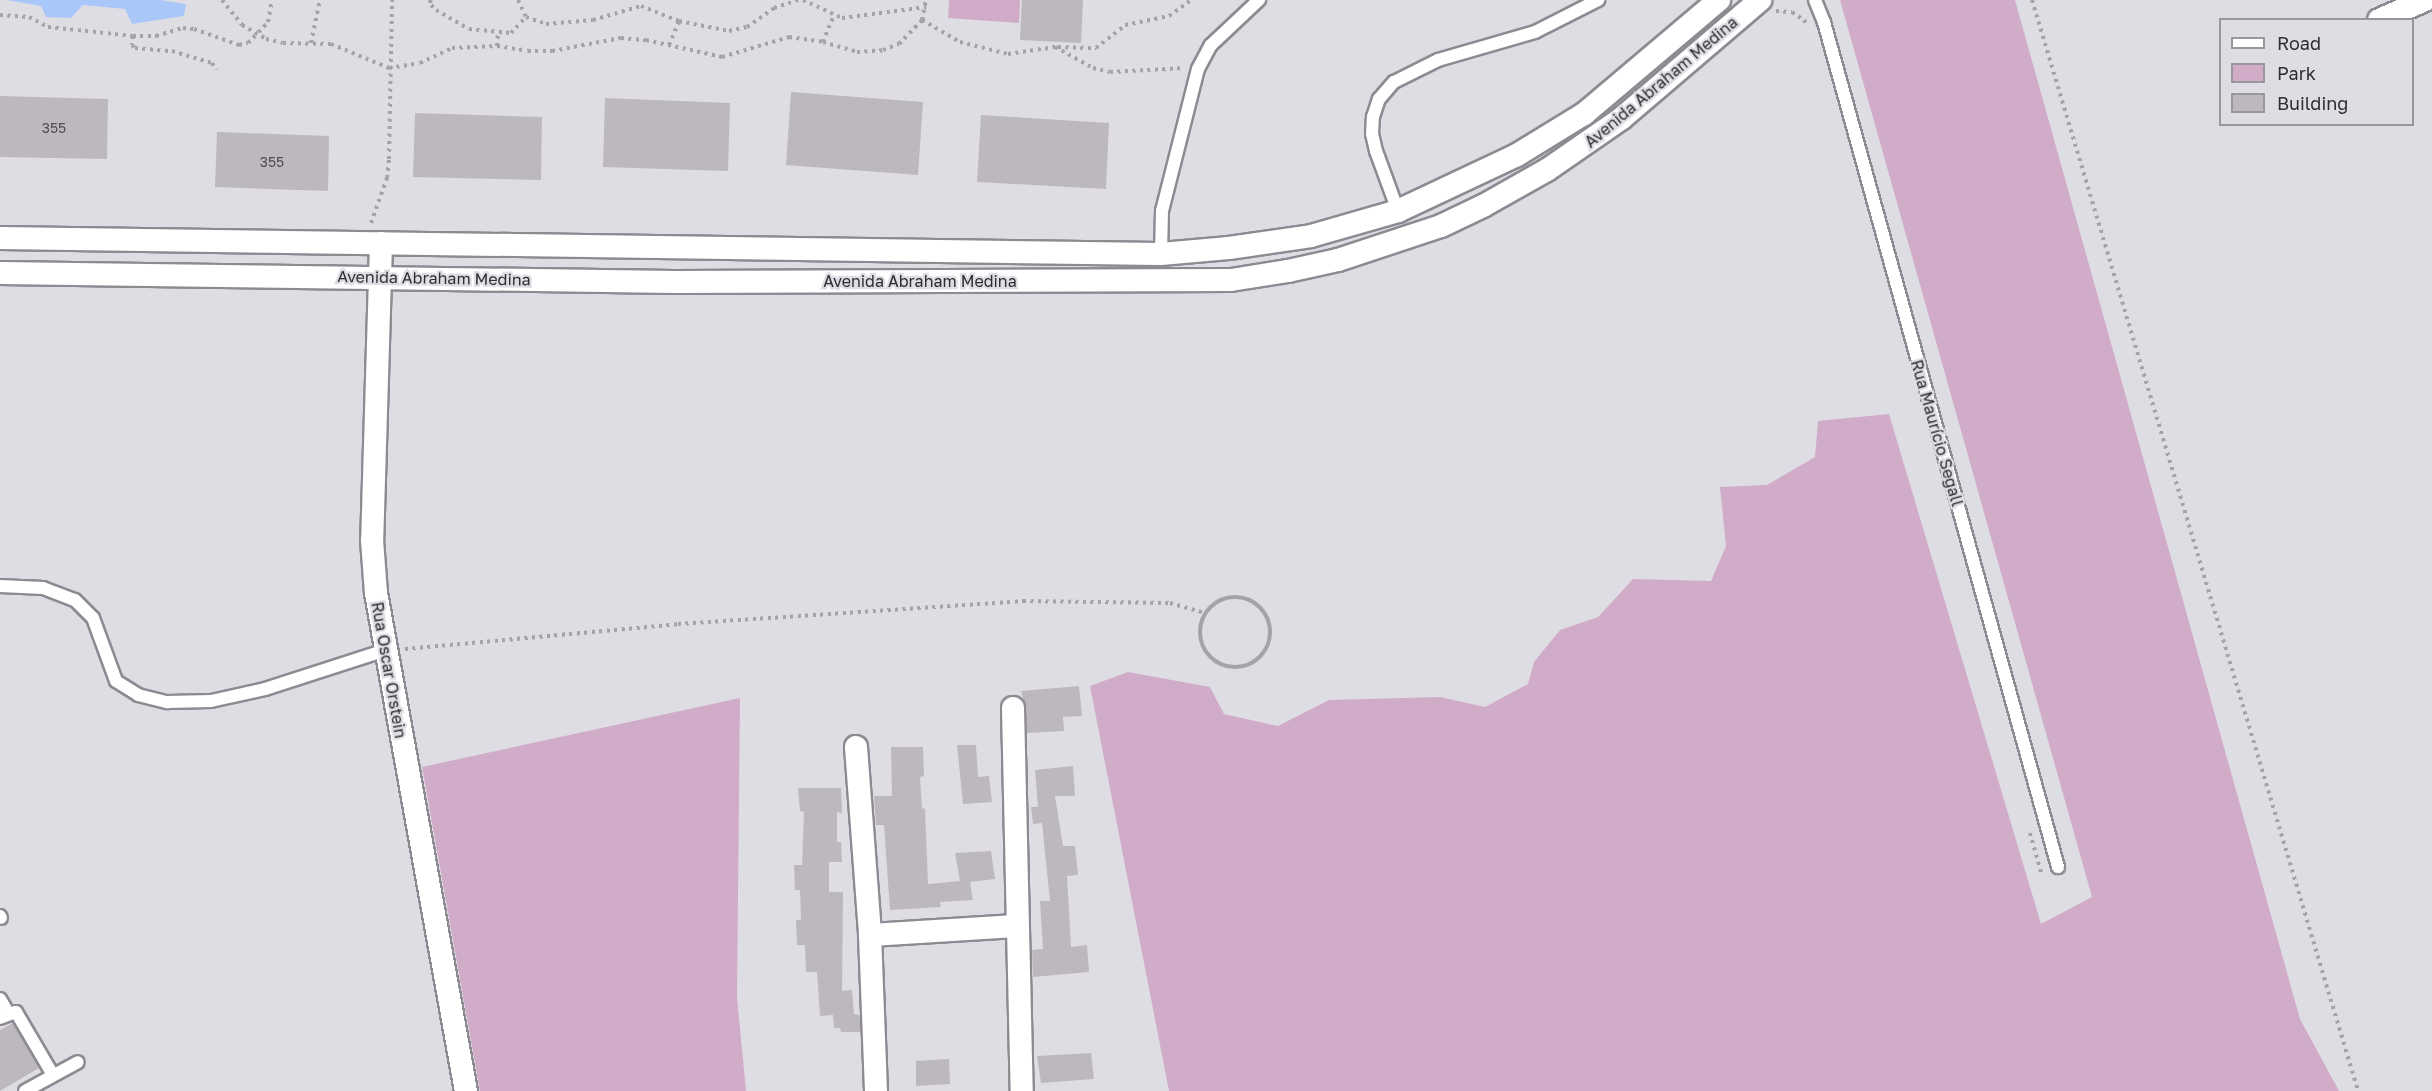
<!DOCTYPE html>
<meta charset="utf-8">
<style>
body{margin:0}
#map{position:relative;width:2432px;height:1091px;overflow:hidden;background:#dfdde4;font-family:"Golos Text",sans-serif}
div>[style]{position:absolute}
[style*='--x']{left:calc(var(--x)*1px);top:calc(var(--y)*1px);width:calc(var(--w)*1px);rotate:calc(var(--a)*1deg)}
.green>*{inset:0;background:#d1acc8}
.water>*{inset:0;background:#a9c7f8}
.building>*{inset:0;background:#bcb8be}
.path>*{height:4px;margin-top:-2px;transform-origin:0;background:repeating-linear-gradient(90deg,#a4a3a8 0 3px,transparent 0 7.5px)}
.path>.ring{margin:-2px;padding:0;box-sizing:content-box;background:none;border:4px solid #a4a3a8;border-radius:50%}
.roads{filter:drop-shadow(2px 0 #8d8b92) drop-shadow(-2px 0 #8d8b92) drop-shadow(0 2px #8d8b92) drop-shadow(0 -2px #8d8b92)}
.lane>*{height:12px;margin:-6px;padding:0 6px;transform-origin:6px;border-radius:6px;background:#fff}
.street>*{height:22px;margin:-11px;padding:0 11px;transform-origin:11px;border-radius:11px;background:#fff}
span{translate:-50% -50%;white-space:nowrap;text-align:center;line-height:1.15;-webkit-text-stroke:4.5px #dfdde4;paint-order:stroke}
.number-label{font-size:14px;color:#525054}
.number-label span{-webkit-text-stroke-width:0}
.street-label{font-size:16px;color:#2e2e30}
.legend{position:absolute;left:2219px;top:18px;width:195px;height:108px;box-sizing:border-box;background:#dfdde4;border:2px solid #98979c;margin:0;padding:8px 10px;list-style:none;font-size:18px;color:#2e2e30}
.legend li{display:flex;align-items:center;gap:12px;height:30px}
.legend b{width:30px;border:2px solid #98979c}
</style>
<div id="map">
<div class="green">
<i style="clip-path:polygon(949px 0,1020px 0,1019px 23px,948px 18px)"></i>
<i style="clip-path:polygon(1840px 0,2015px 0,2300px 1019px,2339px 1091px,1169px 1091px,1090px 686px,1128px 672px,1210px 687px,1224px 714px,1278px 726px,1329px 700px,1440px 697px,1485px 707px,1528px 684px,1534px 662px,1560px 630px,1598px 617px,1633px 579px,1711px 581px,1726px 546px,1720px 487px,1767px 485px,1815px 457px,1818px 421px,1889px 414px,2041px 924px,2092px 897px)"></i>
<i style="clip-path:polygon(740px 698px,737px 997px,746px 1091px,480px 1091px,422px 767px)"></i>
</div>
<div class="water">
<i style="clip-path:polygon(7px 0,160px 0,186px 4px,184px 16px,132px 24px,125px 9px,83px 5px,71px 18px,46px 17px,41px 6px)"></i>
</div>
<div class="building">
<i style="clip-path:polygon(1022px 0,1083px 0,1081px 43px,1020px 40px)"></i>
<i style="clip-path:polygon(791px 92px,923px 102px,918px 175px,786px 165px)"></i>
<i style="clip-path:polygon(0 96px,108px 99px,107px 159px,0 157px)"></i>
<i style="clip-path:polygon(605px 98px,730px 103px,728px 171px,603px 167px)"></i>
<i style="clip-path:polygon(415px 113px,542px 117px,541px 180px,413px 177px)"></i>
<i style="clip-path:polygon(981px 115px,1109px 123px,1106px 189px,977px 182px)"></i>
<i style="clip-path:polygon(217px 132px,329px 136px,328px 191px,215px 187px)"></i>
<i style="clip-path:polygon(1079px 686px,1082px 716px,1063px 717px,1064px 731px,1027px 733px,1026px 708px,1021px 691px)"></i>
<i style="clip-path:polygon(957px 745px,976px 745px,978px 777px,989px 776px,992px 802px,963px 804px)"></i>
<i style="clip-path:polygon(891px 747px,923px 747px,924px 776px,920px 777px,922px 809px,925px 808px,928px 884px,960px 881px,955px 853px,991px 851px,995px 879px,970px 882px,973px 900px,940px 902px,941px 907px,890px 910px,884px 825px,876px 825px,874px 796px,892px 796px)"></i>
<i style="clip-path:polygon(1073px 766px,1075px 796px,1055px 796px,1063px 846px,1075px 846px,1078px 875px,1067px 876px,1071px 947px,1087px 945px,1089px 972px,1033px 977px,1032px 950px,1043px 949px,1040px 901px,1050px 901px,1042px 823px,1033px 824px,1031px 807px,1038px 807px,1035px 770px)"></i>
<i style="clip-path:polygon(798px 788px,841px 788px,842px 813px,837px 812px,837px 842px,841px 842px,842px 862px,829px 862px,829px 892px,843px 892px,842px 991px,852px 990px,854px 1014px,860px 1015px,860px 1032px,841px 1032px,840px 1028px,834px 1028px,833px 1015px,820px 1016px,817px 972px,806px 972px,805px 945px,797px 945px,796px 920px,801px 920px,800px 890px,795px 890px,794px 865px,802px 865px,804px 812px,800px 811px)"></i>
<i style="clip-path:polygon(13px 1023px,39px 1068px,0 1091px,0 1030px)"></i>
<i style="clip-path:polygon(1091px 1053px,1094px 1079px,1041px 1083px,1037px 1056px)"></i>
<i style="clip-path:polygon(949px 1059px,950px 1084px,916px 1086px,916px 1061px)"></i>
</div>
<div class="path">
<i style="--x:222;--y:0;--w:32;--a:51"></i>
<i style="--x:242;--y:25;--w:28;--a:30"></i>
<i style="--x:266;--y:39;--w:17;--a:13"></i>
<i style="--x:283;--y:43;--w:48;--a:1.2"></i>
<i style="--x:331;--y:44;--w:63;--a:22.5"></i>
<i style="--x:389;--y:68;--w:31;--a:-9"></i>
<i style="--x:420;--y:63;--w:35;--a:-25"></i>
<i style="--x:452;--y:48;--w:45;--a:-2.5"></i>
<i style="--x:497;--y:46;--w:31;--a:9"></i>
<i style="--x:528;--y:51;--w:24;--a:0"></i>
<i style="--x:552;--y:51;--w:70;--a:-10.7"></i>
<i style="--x:621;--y:38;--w:25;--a:5"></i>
<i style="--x:646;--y:40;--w:78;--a:12.6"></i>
<i style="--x:722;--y:57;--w:70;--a:-16.6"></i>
<i style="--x:789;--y:37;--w:34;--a:8"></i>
<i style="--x:823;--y:42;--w:35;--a:16"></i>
<i style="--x:857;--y:52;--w:26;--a:-4"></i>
<i style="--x:883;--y:50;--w:17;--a:-21"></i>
<i style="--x:899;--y:44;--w:33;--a:-46"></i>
<i style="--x:922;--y:20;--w:20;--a:-79"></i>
<i style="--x:430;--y:0;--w:5;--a:79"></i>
<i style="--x:431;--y:5;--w:7;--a:45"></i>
<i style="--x:436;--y:10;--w:38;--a:30"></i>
<i style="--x:469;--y:29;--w:42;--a:5.4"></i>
<i style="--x:511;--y:33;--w:22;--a:-47"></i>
<i style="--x:518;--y:0;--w:19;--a:65"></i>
<i style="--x:526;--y:17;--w:21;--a:19"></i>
<i style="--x:546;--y:24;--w:47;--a:-4.9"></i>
<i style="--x:593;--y:20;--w:50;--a:-16.3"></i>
<i style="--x:641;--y:6;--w:41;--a:21.5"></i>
<i style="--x:679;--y:21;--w:51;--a:11.3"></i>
<i style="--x:729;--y:31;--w:18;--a:-13"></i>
<i style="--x:747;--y:27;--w:33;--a:-35"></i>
<i style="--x:774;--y:8;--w:26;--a:-18"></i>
<i style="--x:803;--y:0;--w:43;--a:24.8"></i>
<i style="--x:842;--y:18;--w:85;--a:-7.5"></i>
<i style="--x:2032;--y:0;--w:1139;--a:73.36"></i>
<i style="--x:1776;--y:11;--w:16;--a:4"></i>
<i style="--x:1792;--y:12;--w:14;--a:34"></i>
<i style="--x:1804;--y:20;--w:6;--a:59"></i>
<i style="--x:0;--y:15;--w:29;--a:4"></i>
<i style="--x:29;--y:17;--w:21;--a:28"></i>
<i style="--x:48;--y:27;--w:85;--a:6"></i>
<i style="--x:133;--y:36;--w:23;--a:0"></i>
<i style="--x:156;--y:36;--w:28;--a:-17"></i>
<i style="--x:183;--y:28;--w:11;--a:5"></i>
<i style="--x:194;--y:29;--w:48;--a:19.6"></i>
<i style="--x:239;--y:45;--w:9;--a:-13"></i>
<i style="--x:248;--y:43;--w:29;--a:-46"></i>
<i style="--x:268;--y:22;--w:22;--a:-80"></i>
<i style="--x:922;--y:20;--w:44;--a:30.1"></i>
<i style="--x:960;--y:42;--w:49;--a:14"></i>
<i style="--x:1008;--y:54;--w:48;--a:-8.5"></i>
<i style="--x:1055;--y:47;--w:43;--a:28.9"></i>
<i style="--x:1093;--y:68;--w:17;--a:13"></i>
<i style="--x:1110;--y:72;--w:75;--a:-3.1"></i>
<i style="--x:133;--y:36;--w:9;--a:96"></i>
<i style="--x:132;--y:45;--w:4;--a:45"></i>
<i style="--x:135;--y:48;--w:37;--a:5"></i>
<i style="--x:172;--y:51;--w:42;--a:16.7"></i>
<i style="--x:212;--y:63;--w:8;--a:60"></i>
<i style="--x:823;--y:42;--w:29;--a:-68"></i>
<i style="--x:311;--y:43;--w:44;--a:-78.2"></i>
<i style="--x:669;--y:45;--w:26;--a:-67"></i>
<i style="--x:497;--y:46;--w:14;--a:-86"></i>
<i style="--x:1058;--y:47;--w:38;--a:2"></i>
<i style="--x:1096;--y:48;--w:37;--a:-38"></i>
<i style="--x:1125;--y:25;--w:45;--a:-11.6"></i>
<i style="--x:1169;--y:16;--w:27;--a:-36"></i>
<i style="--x:371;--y:223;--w:48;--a:-70.4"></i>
<i style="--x:387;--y:178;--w:19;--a:-84"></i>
<i style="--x:389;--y:159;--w:159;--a:-88.9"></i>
<i class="ring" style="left:1200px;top:597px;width:66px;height:66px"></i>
<i style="--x:405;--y:649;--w:274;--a:-5.2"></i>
<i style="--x:678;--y:624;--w:346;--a:-3.8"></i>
<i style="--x:1023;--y:601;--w:147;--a:0.8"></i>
<i style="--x:1170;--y:603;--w:36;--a:16"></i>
<i style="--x:2030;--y:833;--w:45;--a:74.4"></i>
</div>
<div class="roads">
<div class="lane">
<i style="--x:1815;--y:0;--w:24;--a:68"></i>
<i style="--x:1824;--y:22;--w:877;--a:74.52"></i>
<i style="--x:1398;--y:211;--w:64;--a:-110.1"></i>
<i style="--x:1376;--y:151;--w:17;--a:-103"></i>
<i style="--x:1372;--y:134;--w:17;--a:-87"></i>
<i style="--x:1373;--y:117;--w:19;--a:-72"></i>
<i style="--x:1379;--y:99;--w:23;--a:-49"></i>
<i style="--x:1394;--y:82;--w:49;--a:-26.6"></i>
<i style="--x:1438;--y:60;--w:101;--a:-16.1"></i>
<i style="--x:1535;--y:32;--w:71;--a:-26.9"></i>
<i style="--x:1161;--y:254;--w:43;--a:-88.7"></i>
<i style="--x:1162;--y:211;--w:146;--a:-75.8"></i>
<i style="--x:1198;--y:69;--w:27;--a:-62"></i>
<i style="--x:1211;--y:45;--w:66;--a:-43.2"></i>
<i style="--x:0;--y:586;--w:43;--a:2.7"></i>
<i style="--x:43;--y:588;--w:34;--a:21"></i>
<i style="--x:75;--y:600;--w:25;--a:45"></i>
<i style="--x:93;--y:618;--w:67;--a:69.9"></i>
<i style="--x:116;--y:681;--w:26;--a:32"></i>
<i style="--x:138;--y:695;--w:30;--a:14"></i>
<i style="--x:167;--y:702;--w:44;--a:-1.3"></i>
<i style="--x:211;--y:701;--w:55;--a:-12.5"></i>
<i style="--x:265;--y:689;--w:127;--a:-17.9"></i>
<i style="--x:0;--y:916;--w:2;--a:63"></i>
<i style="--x:0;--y:999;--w:16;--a:60"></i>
<i style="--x:0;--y:1018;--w:17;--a:-21"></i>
<i style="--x:16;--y:1012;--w:73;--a:59.6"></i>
<i style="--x:25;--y:1091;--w:60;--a:-28.7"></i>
</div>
<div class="street">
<i style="--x:2379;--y:20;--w:50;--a:-23.5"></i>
<i style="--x:0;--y:238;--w:1161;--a:0.79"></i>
<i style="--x:1161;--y:254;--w:68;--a:-5"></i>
<i style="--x:1229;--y:248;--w:83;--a:-8.3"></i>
<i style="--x:1311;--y:236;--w:91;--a:-16"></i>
<i style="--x:1398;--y:211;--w:132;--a:-25.2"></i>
<i style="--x:1517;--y:155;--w:79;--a:-31.5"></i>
<i style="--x:1584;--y:114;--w:177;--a:-40.2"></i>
<i style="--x:381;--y:243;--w:297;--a:91.7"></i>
<i style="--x:372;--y:540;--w:53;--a:85.7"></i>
<i style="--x:376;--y:593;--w:506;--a:79.76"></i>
<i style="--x:0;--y:273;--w:675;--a:0.76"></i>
<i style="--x:675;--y:282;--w:556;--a:-0.21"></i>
<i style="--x:1231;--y:280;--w:58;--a:-9"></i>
<i style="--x:1288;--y:271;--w:51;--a:-12.4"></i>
<i style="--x:1338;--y:260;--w:108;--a:-18.3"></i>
<i style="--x:1441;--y:226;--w:47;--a:-25.5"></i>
<i style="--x:1483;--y:206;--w:73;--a:-29.4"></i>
<i style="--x:1547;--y:170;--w:91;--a:-34.7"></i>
<i style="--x:1622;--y:118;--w:182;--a:-40.5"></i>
<i style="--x:1013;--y:708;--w:383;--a:88.7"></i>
<i style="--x:856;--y:747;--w:189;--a:85.7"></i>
<i style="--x:870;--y:935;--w:156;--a:87.8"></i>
<i style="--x:870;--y:935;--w:147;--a:-3.5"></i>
</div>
</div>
<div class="number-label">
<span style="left:54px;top:128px">355</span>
<span style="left:272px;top:162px">355</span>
</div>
<div class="street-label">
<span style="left:1661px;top:82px;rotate:-40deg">Avenida Abraham Medina</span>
<span style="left:434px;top:278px;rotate:1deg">Avenida Abraham Medina</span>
<span style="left:920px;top:281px">Avenida Abraham Medina</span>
<span style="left:1937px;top:433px;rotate:74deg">Rua Maurício Segall</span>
<span style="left:389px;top:670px;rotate:80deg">Rua Oscar Orstein</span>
</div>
<ul class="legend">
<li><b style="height:8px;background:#fff"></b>Road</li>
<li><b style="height:16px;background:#d1acc8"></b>Park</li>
<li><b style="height:16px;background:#bcb8be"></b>Building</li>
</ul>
</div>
